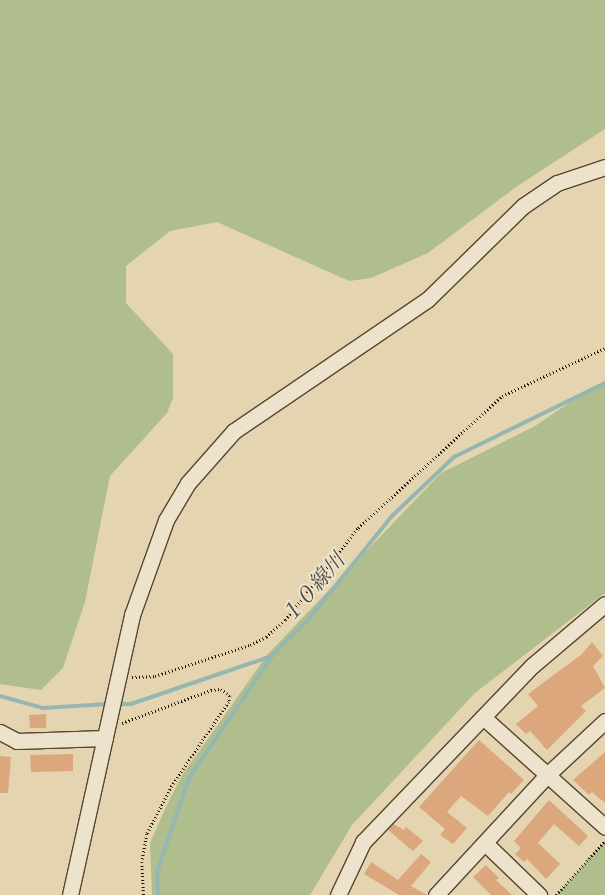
<!DOCTYPE html>
<meta charset="utf-8">
<style>
body{margin:0}
#map{position:relative;width:605px;height:895px;overflow:hidden;background:#e4d4b0;font-family:"IM FELL Great Primer","Noto Serif JP",serif}
div>[style]{position:absolute}
[style*='--x']{left:calc(var(--x)*1px);top:calc(var(--y)*1px);width:calc(var(--w)*1px);rotate:calc(var(--a)*1deg)}
.green>*{inset:0;background:#b0be8e}
.stream>*{height:4px;margin:-2px;padding:0 2px;transform-origin:2px;border-radius:2px;background:#96b7b1}
.building>*{inset:0;background:#dca77d}
.path>*{height:2.5px;margin-top:-1.25px;transform-origin:0;background:repeating-linear-gradient(90deg,#291508 0 1px,transparent 0 3.5px)}
.roads{filter:drop-shadow(1px 0 #584532) drop-shadow(-1px 0 #584532) drop-shadow(0 1px #584532) drop-shadow(0 -1px #584532)}
.minor>*{height:15px;margin:-7.5px;padding:0 7.5px;transform-origin:7.5px;border-radius:7.5px;background:#ede3cc}
span{translate:-50% -50%;white-space:nowrap;text-align:center;line-height:1.15;-webkit-text-stroke:4px #ede3cc;paint-order:stroke}
.water-label{font-size:21px;color:#4f4e43;font-style:italic}
</style>
<div id="map">
<div class="green">
<i style="clip-path:polygon(0 0,605px 0,605px 129px,516px 187px,428px 253px,371px 278px,349px 281px,217px 222px,170px 231px,126px 266px,126px 303px,173px 354px,173px 398px,167px 413px,110px 476px,85px 602px,63px 668px,41px 690px,0 684px)"></i>
<i style="clip-path:polygon(605px 383px,605px 593px,475px 693px,352px 825px,310px 895px,152px 895px,150px 843px,165px 809px,181px 777px,267px 655px,441px 473px,535px 426px,576px 398px)"></i>
<i style="clip-path:polygon(605px 841px,605px 895px,556px 895px)"></i>
</div>
<div class="stream">
<i style="--x:0;--y:696;--w:45;--a:15.6"></i>
<i style="--x:43;--y:708;--w:65;--a:-3.5"></i>
<i style="--x:115;--y:704;--w:16;--a:0"></i>
<i style="--x:131;--y:704;--w:149;--a:-18.8"></i>
<i style="--x:272;--y:656;--w:56;--a:-45.7"></i>
<i style="--x:311;--y:616;--w:129;--a:-51"></i>
<i style="--x:392;--y:516;--w:86;--a:-43.6"></i>
<i style="--x:454;--y:457;--w:168;--a:-26.1"></i>
<i style="--x:158;--y:895;--w:23;--a:-92"></i>
<i style="--x:157;--y:872;--w:99;--a:-71.2"></i>
<i style="--x:189;--y:778;--w:145;--a:-55.7"></i>
</div>
<div class="building">
<i style="clip-path:polygon(592px 642px,603px 656px,593px 666px,605px 688px,581px 706px,586px 711px,547px 750px,530px 731px,526px 734px,516px 724px,538px 706px,528px 694px,582px 654px)"></i>
<i style="clip-path:polygon(46px 714px,46px 728px,30px 728px,29px 715px)"></i>
<i style="clip-path:polygon(479px 740px,524px 780px,511px 794px,509px 792px,488px 816px,461px 796px,447px 812px,467px 828px,453px 844px,440px 835px,445px 829px,419px 807px)"></i>
<i style="clip-path:polygon(605px 752px,605px 803px,592px 792px,589px 795px,573px 780px)"></i>
<i style="clip-path:polygon(73px 754px,73px 771px,31px 772px,30px 755px)"></i>
<i style="clip-path:polygon(0 756px,11px 757px,8px 793px,0 793px)"></i>
<i style="clip-path:polygon(549px 800px,588px 836px,579px 846px,554px 824px,538px 843px,560px 864px,546px 879px,527px 859px,524px 862px,515px 854px,521px 848px,514px 841px)"></i>
<i style="clip-path:polygon(393px 824px,404px 830px,406px 827px,423px 841px,413px 851px,388px 830px)"></i>
<i style="clip-path:polygon(421px 854px,431px 862px,411px 886px,427px 895px,399px 895px,364px 874px,371px 862px,398px 880px)"></i>
<i style="clip-path:polygon(486px 865px,499px 878px,496px 880px,512px 895px,491px 895px,473px 877px)"></i>
</div>
<div class="path">
<i style="--x:132;--y:677;--w:23;--a:-2"></i>
<i style="--x:155;--y:676;--w:100;--a:-18.1"></i>
<i style="--x:250;--y:645;--w:18;--a:-27"></i>
<i style="--x:266;--y:637;--w:25;--a:-42"></i>
<i style="--x:285;--y:620;--w:117;--a:-51.6"></i>
<i style="--x:358;--y:528;--w:195;--a:-42.5"></i>
<i style="--x:502;--y:396;--w:114;--a:-25"></i>
<i style="--x:122;--y:723;--w:95;--a:-20.3"></i>
<i style="--x:211;--y:690;--w:10;--a:-6"></i>
<i style="--x:221;--y:689;--w:11;--a:38"></i>
<i style="--x:230;--y:696;--w:6;--a:99"></i>
<i style="--x:229;--y:702;--w:102;--a:124.2"></i>
<i style="--x:172;--y:786;--w:54;--a:117.5"></i>
<i style="--x:147;--y:834;--w:28;--a:100"></i>
<i style="--x:142;--y:862;--w:33;--a:87"></i>
<i style="--x:556;--y:895;--w:73;--a:-47.8"></i>
</div>
<div class="roads">
<div class="minor">
<i style="--x:483;--y:717;--w:164;--a:42"></i>
<i style="--x:0;--y:732;--w:19;--a:28"></i>
<i style="--x:17;--y:741;--w:88;--a:-2"></i>
<i style="--x:486;--y:844;--w:74;--a:43.9"></i>
<i style="--x:70;--y:895;--w:287;--a:-77.5"></i>
<i style="--x:132;--y:615;--w:101;--a:-70.3"></i>
<i style="--x:166;--y:520;--w:43;--a:-59.3"></i>
<i style="--x:188;--y:483;--w:69;--a:-48.5"></i>
<i style="--x:234;--y:431;--w:233;--a:-34.2"></i>
<i style="--x:427;--y:300;--w:134;--a:-44.4"></i>
<i style="--x:523;--y:206;--w:41;--a:-34.1"></i>
<i style="--x:557;--y:183;--w:51;--a:-18.4"></i>
<i style="--x:338;--y:895;--w:59;--a:-64.7"></i>
<i style="--x:363;--y:842;--w:245;--a:-46.2"></i>
<i style="--x:533;--y:665;--w:94;--a:-40.3"></i>
<i style="--x:436;--y:895;--w:163;--a:-47.2"></i>
<i style="--x:547;--y:775;--w:79;--a:-43"></i>
</div>
</div>
<div class="water-label">
<span style="left:313px;top:588px;rotate:-49deg">１０線川</span>
</div>
</div>
